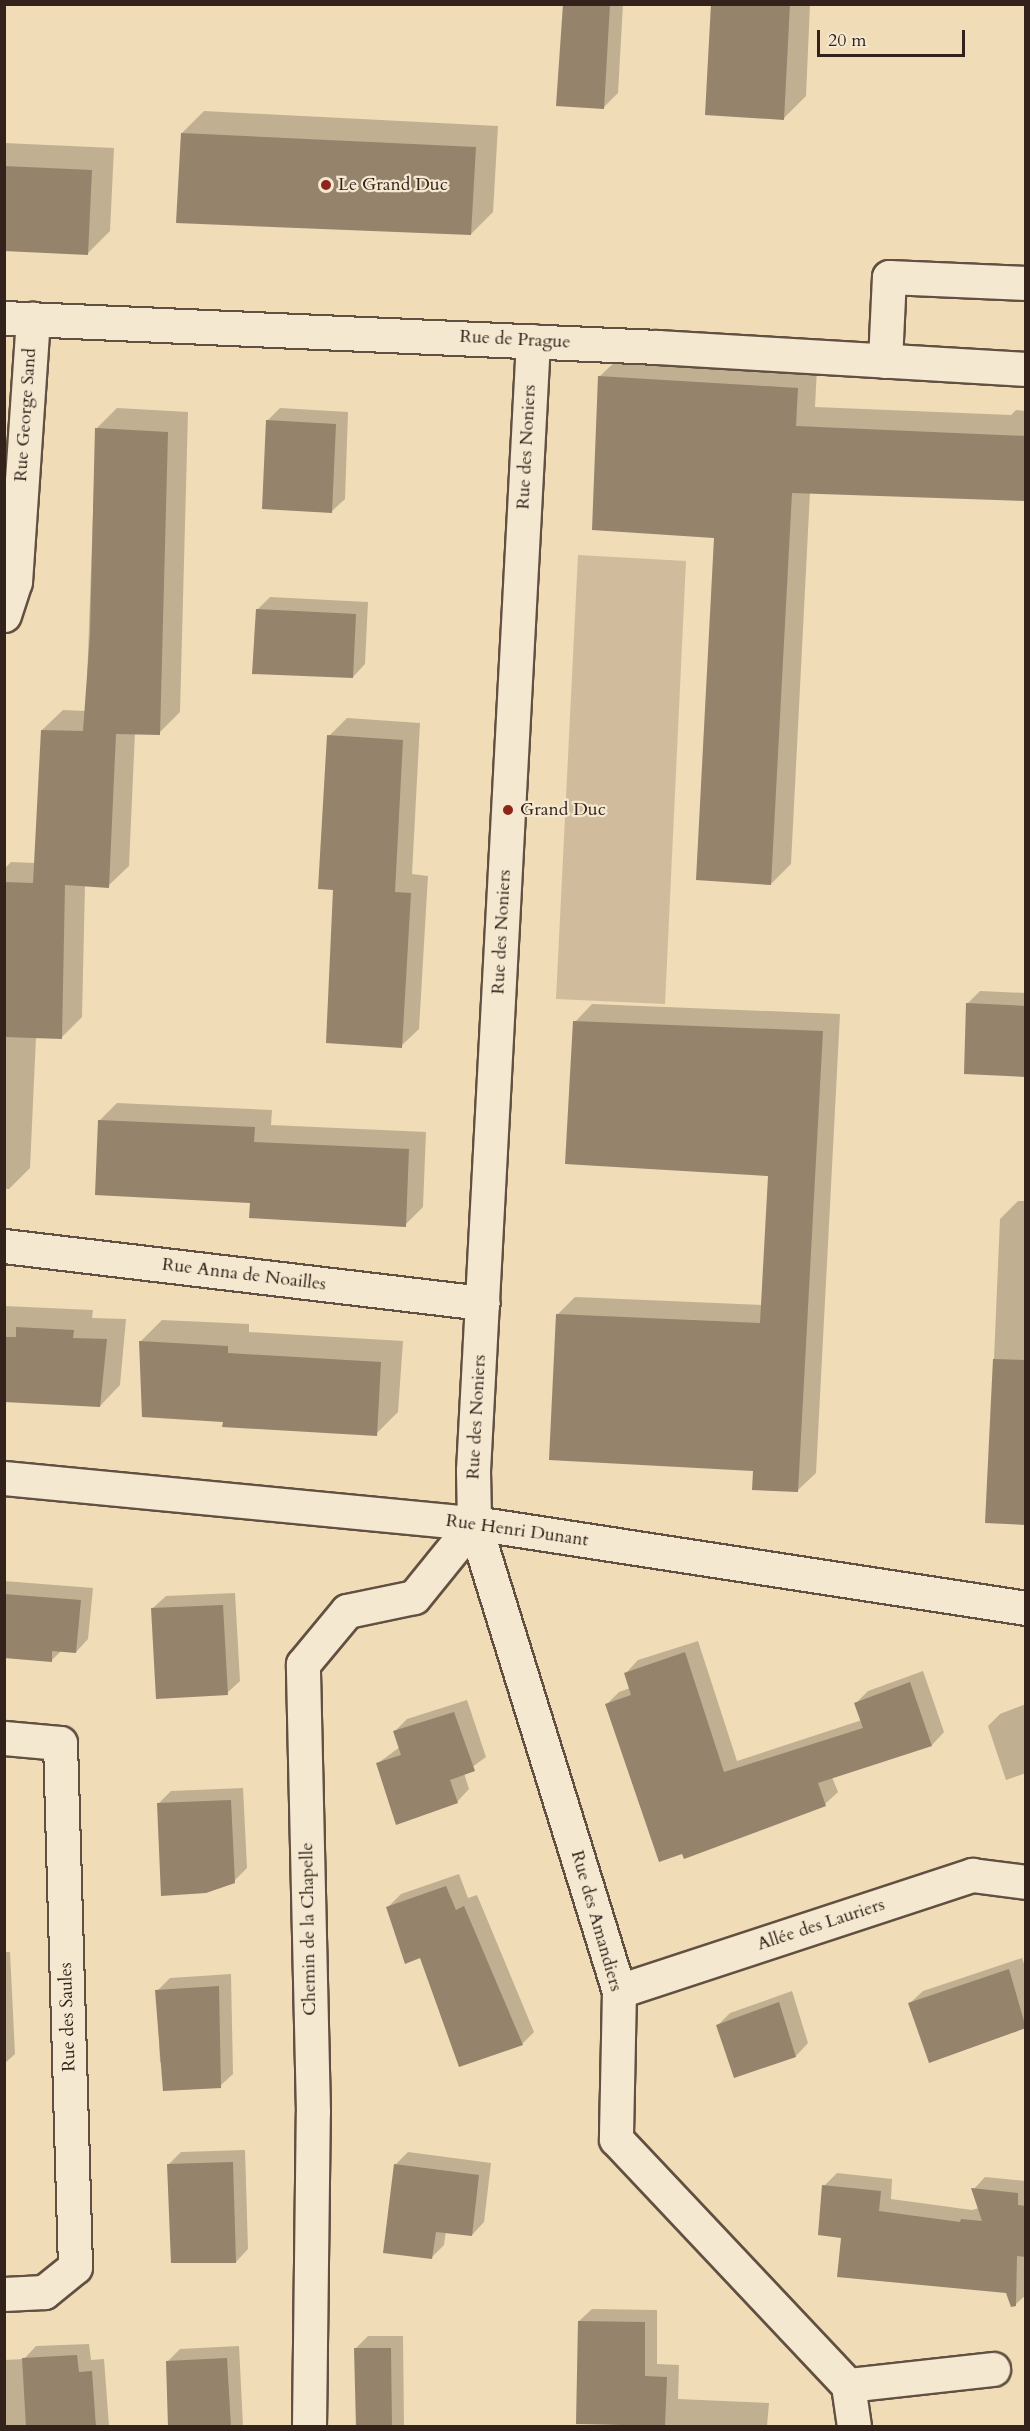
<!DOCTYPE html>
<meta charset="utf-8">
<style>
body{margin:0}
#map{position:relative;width:1030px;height:2431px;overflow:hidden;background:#f0dcb6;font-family:Cardo,serif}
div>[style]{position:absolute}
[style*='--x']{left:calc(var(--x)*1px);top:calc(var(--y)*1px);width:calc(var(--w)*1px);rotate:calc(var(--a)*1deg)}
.green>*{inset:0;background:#d0bc9c}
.shadow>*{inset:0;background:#0003}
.building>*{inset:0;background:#95836c}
.roads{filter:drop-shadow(2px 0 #625042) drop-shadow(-2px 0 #625042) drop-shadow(0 2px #625042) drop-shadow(0 -2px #625042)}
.street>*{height:33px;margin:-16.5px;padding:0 16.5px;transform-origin:16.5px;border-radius:16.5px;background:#f5e8d0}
.dots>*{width:16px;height:16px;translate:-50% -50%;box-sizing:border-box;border:3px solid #f5e8d0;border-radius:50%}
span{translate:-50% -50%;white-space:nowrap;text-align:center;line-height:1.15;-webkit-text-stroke:4.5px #f5e8d0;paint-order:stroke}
.poi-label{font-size:18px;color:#32221b}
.left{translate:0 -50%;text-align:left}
.street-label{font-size:18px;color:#32221b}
.frame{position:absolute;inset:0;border:6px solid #32221b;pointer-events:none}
.scale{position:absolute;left:817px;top:30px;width:148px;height:27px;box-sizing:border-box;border:3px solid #32221b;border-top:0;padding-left:8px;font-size:18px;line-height:21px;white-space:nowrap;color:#32221b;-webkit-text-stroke:4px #f5e8d0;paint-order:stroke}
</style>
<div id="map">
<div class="green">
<i style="clip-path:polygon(578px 555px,686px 561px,665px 1004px,556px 999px)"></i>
</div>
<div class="shadow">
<i style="clip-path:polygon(564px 4px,623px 4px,618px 93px,604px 107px)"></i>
<i style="clip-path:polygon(711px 4px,810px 4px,806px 96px,784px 118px)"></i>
<i style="clip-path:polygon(204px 111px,498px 126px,493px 212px,471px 234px,182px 133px)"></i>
<i style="clip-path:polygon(4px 143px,114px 148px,110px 231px,88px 253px,4px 250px)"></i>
<i style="clip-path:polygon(620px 357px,817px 368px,815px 407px,1011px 415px,1016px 410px,1026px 411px,1026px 500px,810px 492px,791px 864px,771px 884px,715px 537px,600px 376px)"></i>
<i style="clip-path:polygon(117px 408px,188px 412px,180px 712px,159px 733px,135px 732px,129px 866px,108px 886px,85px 885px,82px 1017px,61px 1038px,36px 1037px,30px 1168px,9px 1189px,4px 1189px,4px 869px,11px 862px,35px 863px,42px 730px,63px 710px,86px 711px,96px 429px)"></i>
<i style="clip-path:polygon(280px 408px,348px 412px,345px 499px,332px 511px,267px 421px)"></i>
<i style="clip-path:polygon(270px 597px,368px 602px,365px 664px,353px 677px,257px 610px)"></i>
<i style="clip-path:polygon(347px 718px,420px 723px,412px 874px,428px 876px,419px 1029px,401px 1046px,335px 888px,329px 736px)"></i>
<i style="clip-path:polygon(980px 991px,1026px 993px,1026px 1075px,968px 1003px)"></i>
<i style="clip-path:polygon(592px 1004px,840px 1014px,816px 1473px,798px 1490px,754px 1470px,557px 1315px,575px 1297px,763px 1305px,769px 1175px,575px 1022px)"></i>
<i style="clip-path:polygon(117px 1103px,272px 1110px,271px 1125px,426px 1132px,423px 1207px,405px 1225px,251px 1202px,99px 1121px)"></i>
<i style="clip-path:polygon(1018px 1201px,1026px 1201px,1026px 1523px,987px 1522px,1000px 1219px)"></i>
<i style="clip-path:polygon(4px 1306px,93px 1310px,92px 1318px,126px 1319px,120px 1385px,100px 1406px,4px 1401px)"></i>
<i style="clip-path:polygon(162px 1320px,249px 1324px,249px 1332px,403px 1341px,398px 1412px,376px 1434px,224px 1420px,140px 1342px)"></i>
<i style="clip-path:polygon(4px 1581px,93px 1588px,88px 1639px,76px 1652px,62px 1650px,51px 1661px,4px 1657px)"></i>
<i style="clip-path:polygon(235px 1593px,240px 1681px,227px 1693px,153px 1608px,166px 1596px)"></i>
<i style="clip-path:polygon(698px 1641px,737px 1761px,862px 1720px,855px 1704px,868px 1691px,923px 1671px,944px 1732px,932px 1745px,832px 1777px,838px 1792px,825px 1804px,685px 1857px,607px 1704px,619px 1692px,630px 1688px,626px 1673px,638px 1660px)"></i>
<i style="clip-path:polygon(467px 1700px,486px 1757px,464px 1773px,469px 1789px,457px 1802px,378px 1763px,400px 1747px,395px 1731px,407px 1719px)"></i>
<i style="clip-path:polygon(1026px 1704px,1026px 1773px,1006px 1780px,988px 1726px,1000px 1714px)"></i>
<i style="clip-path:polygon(243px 1788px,247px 1868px,234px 1881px,159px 1803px,171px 1791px)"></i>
<i style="clip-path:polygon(459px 1874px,468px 1898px,477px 1895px,534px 2032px,522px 2044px,421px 1956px,388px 1907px,401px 1894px)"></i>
<i style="clip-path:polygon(4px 1952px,10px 1952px,15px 2054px,4px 2064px)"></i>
<i style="clip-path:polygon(1022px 1958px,1026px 1969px,1026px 2026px,929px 2061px,910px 2003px,923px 1991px)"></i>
<i style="clip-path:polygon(231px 1974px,233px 2074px,220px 2086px,160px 2062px,157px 1991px,170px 1978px)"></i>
<i style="clip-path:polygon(792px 1991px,808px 2043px,796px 2056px,717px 2026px,730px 2013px)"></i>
<i style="clip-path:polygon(245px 2150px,248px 2249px,236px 2262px,169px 2164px,181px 2152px)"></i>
<i style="clip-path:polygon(408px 2152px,491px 2163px,484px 2222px,472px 2235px,446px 2231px,444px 2245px,432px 2257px,395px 2165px)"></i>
<i style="clip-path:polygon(837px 2173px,892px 2179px,891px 2199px,972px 2210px,979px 2208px,973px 2190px,985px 2177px,1026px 2181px,1026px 2295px,1016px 2304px,1007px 2292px,842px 2237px,824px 2186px)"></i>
<i style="clip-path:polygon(592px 2309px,657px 2310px,657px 2364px,679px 2365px,678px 2399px,769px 2403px,767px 2426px,645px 2426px,579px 2321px)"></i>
<i style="clip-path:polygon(368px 2336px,403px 2336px,404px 2426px,358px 2426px,355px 2349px)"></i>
<i style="clip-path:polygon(89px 2344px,91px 2360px,104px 2359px,109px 2426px,4px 2426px,4px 2360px,24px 2359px,36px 2346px)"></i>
<i style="clip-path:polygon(239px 2346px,243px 2426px,172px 2426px,168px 2361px,180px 2349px)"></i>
</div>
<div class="building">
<i style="clip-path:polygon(563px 4px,610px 4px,604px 109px,556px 106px)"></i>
<i style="clip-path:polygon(711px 4px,790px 4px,784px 120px,705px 115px)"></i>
<i style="clip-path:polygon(181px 133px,476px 147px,471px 235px,176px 223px)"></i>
<i style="clip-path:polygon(4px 166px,92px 170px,88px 255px,4px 251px)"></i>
<i style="clip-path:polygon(598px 376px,798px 388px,796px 426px,1026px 436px,1026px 501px,792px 493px,771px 885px,696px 880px,714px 538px,592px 530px)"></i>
<i style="clip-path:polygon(266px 420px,336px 424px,332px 513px,262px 509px)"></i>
<i style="clip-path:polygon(95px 428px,168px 432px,160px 735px,116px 734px,109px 888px,65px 885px,62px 1039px,4px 1037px,4px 882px,33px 883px,41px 730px,83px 731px,90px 634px)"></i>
<i style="clip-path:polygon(256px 609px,356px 614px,353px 678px,252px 674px)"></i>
<i style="clip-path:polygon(327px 735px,403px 740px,395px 892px,411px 893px,402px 1048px,326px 1043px,333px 890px,318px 889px)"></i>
<i style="clip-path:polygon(966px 1003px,1026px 1006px,1026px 1077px,964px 1074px)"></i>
<i style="clip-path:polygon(573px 1021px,823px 1031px,798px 1492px,752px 1490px,753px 1471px,549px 1460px,556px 1314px,760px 1323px,768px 1176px,565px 1164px)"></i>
<i style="clip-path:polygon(98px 1120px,255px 1127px,254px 1142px,409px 1149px,406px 1227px,249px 1218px,250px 1203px,95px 1195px)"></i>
<i style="clip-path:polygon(16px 1327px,74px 1330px,73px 1338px,107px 1339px,100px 1407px,4px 1402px,4px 1337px,16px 1337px)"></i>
<i style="clip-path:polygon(139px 1341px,228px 1346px,228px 1353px,381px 1362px,377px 1436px,222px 1427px,223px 1422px,142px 1417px)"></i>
<i style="clip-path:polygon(993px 1359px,1026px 1360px,1026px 1525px,985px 1523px)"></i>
<i style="clip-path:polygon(4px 1594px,81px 1600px,76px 1653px,52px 1651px,52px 1662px,4px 1658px)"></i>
<i style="clip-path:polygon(223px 1605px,228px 1695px,156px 1699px,151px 1608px)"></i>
<i style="clip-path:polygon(685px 1652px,724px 1772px,863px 1728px,854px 1703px,910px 1682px,932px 1746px,818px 1783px,826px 1806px,684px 1859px,682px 1854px,659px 1862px,605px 1704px,631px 1695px,624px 1673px)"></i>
<i style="clip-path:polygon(454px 1712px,475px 1771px,450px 1780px,458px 1803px,396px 1825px,376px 1763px,401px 1755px,393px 1731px)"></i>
<i style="clip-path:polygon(231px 1800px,235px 1883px,206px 1893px,161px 1896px,157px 1803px)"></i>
<i style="clip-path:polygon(446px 1886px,456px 1910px,464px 1906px,523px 2045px,459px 2067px,420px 1958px,405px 1964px,386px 1907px)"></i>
<i style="clip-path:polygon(1009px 1969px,1026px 2028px,929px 2063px,908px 2003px)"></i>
<i style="clip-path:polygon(219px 1986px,221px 2088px,163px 2091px,155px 1990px)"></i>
<i style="clip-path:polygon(779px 2002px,796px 2057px,734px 2078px,716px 2025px)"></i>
<i style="clip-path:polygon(233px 2162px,236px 2263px,171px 2263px,167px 2164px)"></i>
<i style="clip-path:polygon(394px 2164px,479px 2175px,472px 2236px,436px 2232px,432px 2259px,383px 2253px)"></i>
<i style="clip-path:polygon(822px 2185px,881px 2191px,879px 2211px,960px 2222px,961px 2219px,982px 2221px,971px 2188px,1018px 2193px,1018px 2205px,1026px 2206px,1026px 2257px,1017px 2256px,1016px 2306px,1011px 2307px,1006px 2293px,837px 2277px,841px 2238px,818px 2235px)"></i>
<i style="clip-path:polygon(578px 2321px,645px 2322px,645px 2376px,667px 2377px,665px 2426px,576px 2424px)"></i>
<i style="clip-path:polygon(354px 2348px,391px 2348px,392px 2427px,356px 2427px)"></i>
<i style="clip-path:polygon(77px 2355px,79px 2372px,92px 2371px,96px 2427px,26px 2427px,22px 2358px)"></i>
<i style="clip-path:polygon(227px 2358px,231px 2427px,168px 2427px,166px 2361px)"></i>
</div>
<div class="roads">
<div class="street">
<i style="--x:4;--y:318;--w:654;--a:2.54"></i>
<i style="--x:657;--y:347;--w:370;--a:3.4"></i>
<i style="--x:533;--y:341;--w:1131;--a:93.04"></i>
<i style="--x:473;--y:1470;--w:53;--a:88.9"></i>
<i style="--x:474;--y:1523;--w:490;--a:72.8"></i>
<i style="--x:619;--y:1991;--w:148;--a:91.2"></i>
<i style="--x:616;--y:2139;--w:338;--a:46.7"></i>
<i style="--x:848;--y:2385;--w:41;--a:81.7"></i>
<i style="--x:885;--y:361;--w:84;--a:-87.3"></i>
<i style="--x:889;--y:277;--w:137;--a:2.5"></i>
<i style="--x:4;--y:615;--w:35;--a:-72"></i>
<i style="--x:15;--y:582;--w:264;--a:-86.1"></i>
<i style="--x:4;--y:1246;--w:482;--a:6.8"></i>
<i style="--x:4;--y:1478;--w:472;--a:5.5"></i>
<i style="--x:474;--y:1523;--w:559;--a:8.75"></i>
<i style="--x:4;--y:1738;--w:56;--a:5.1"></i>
<i style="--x:60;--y:1743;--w:524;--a:88.36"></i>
<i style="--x:75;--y:2267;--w:40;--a:141"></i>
<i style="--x:44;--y:2292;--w:40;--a:177.1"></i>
<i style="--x:619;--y:1991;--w:372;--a:-18.2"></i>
<i style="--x:972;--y:1875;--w:54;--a:7.4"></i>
<i style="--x:848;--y:2385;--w:146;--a:-6.3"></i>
<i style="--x:309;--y:2426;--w:314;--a:-89.3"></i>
<i style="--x:313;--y:2112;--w:448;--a:-91.3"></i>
<i style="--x:303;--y:1664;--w:69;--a:-50.3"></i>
<i style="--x:347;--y:1611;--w:68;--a:-11.8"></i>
<i style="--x:414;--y:1597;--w:95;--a:-51"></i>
</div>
</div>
<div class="dots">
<i style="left:326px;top:185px;background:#8f2418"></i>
<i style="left:508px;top:810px;background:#8f2418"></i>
</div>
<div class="poi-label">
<span class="left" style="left:338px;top:185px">Le Grand Duc</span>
<span class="left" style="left:520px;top:810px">Grand Duc</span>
</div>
<div class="street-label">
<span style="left:515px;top:340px;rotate:3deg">Rue de Prague</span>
<span style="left:26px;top:415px;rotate:-86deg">Rue George Sand</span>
<span style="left:527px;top:447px;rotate:-87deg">Rue des Noniers</span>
<span style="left:502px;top:932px;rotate:-87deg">Rue des Noniers</span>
<span style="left:244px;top:1275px;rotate:7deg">Rue Anna de Noailles</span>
<span style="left:477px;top:1417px;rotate:-87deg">Rue des Noniers</span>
<span style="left:517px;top:1531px;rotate:8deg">Rue Henri Dunant</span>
<span style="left:596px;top:1921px;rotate:74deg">Rue des Amandiers</span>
<span style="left:821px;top:1925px;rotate:-18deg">Allée des Lauriers</span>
<span style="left:309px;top:1929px;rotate:-91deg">Chemin de la Chapelle</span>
<span style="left:68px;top:2017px;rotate:-92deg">Rue des Saules</span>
</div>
<div class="frame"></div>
<div class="scale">20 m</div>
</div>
